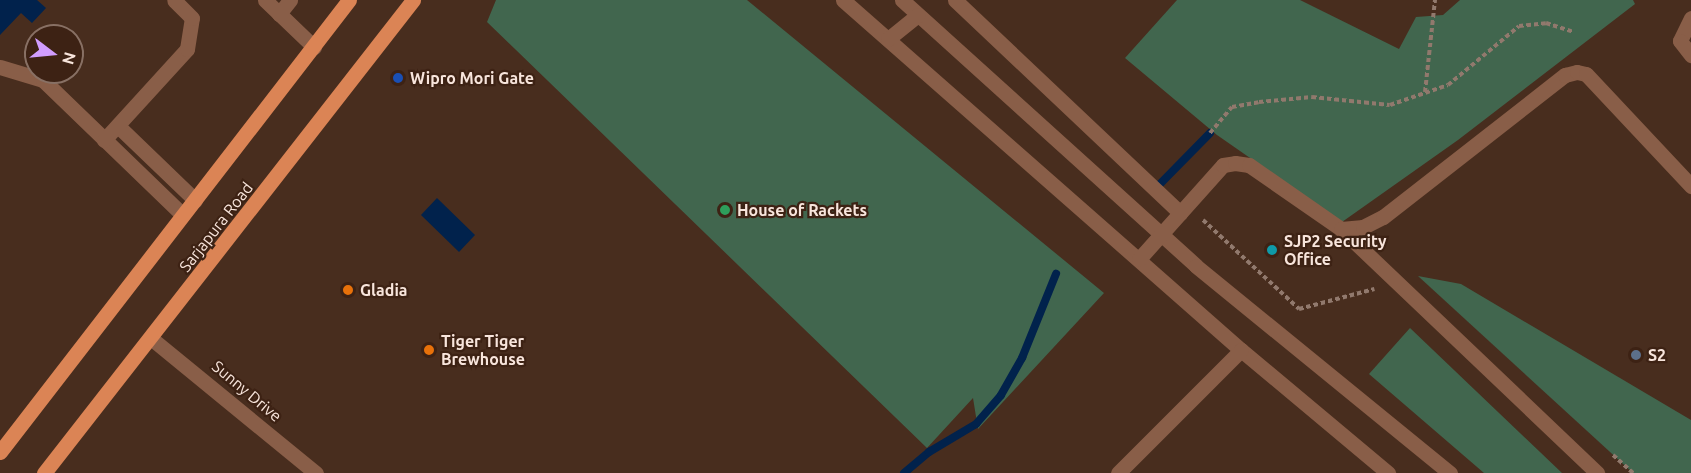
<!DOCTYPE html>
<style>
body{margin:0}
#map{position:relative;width:1691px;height:473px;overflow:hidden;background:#482d1e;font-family:Ubuntu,sans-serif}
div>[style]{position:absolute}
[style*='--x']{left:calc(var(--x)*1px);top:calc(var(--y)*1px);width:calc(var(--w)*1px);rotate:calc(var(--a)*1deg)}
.green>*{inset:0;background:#41664e}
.water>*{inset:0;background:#01224c}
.stream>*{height:8px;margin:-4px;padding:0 4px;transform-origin:4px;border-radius:4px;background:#01224c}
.path>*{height:4px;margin-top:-2px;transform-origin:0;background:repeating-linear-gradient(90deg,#91796d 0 4.5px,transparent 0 7.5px)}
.service>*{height:15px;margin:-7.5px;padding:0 7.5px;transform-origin:7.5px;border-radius:7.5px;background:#895e48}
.minor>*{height:15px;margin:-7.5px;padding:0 7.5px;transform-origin:7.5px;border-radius:7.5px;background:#895e48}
.tertiary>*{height:15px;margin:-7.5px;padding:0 7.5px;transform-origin:7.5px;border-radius:7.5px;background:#895e48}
.primary>*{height:15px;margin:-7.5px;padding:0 7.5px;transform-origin:7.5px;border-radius:7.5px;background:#db8455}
.dots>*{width:16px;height:16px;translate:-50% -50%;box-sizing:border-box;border:3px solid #3d2214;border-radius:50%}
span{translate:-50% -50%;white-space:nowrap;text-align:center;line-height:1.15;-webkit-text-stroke:4.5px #3d2214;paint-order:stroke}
.poi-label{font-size:16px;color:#f8e5dc;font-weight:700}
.left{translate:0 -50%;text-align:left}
.street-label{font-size:16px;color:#f8e5dc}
.north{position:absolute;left:24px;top:24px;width:60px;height:60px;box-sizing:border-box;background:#3d2214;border:2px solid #887064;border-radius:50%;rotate:106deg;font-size:16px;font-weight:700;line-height:24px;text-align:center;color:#f8e5dc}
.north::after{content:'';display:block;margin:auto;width:21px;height:27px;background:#d19dfe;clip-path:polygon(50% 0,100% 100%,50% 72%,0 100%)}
</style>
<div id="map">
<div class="green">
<i style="clip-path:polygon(496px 0,747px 0,1104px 293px,978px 429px,973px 398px,927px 448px,487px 22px)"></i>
<i style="clip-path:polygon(1177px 0,1300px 0,1399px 49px,1416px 17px,1443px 15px,1460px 0,1633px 0,1635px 4px,1458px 140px,1342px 222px,1217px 135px,1125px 58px)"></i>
<i style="clip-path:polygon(1418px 276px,1461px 284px,1691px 420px,1691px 473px,1633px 473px)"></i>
<i style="clip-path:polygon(1410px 328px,1562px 473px,1563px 473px,1484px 473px,1369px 374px)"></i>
</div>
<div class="water">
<i style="clip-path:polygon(0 0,37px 0,46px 8px,32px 23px,21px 13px,0 35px)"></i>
<i style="clip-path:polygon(437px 198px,475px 235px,459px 252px,421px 215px)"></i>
</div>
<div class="stream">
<i style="--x:1156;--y:188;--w:77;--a:-45.5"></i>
<i style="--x:904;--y:473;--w:33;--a:-40"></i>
<i style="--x:929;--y:452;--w:55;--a:-30.8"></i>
<i style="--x:976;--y:424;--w:38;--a:-49"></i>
<i style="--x:1001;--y:395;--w:43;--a:-60.4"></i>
<i style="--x:1022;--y:358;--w:91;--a:-68"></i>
</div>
<div class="path">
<i style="--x:1425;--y:92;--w:93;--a:-83.8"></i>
<i style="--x:1210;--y:133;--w:34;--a:-50"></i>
<i style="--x:1232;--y:107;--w:27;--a:-10"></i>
<i style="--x:1259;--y:102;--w:53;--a:-5.4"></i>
<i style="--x:1312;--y:97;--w:78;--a:5.9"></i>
<i style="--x:1390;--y:105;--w:61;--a:-19"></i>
<i style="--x:1448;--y:85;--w:92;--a:-39.7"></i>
<i style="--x:1519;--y:26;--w:27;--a:-6"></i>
<i style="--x:1546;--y:23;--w:28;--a:18"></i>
<i style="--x:1203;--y:220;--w:131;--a:42.8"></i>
<i style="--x:1299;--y:309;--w:78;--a:-14.9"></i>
<i style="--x:1613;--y:455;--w:27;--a:42"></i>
</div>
<div class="service">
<i style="--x:843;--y:0;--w:530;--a:41.33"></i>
<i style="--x:1241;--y:350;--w:192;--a:39.9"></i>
<i style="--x:902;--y:0;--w:396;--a:42.1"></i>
<i style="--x:1196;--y:266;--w:328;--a:39.2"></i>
<i style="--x:955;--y:0;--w:310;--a:43.4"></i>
<i style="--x:888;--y:39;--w:38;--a:-39"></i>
<i style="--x:0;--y:67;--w:45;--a:16.8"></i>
<i style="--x:43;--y:80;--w:194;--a:44"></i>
<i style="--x:118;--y:126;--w:107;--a:43.9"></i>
<i style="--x:104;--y:140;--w:123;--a:-47.6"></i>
<i style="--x:187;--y:49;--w:31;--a:-81"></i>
<i style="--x:192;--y:18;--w:25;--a:-135"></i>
<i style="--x:1341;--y:229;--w:354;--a:43.6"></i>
<i style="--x:1139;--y:259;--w:126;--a:-48.2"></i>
<i style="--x:1223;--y:165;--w:12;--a:-9"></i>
<i style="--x:1235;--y:163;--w:14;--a:8"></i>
<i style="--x:1249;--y:165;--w:112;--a:34.8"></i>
<i style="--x:1341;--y:229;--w:22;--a:-5"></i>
<i style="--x:1363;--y:227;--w:22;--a:-27"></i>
<i style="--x:1383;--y:217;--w:231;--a:-38"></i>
<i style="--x:1565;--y:75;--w:12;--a:-14"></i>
<i style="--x:1577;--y:72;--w:9;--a:13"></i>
<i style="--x:1586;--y:74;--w:154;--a:46.8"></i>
<i style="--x:1118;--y:473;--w:174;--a:-45"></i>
</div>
<div class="minor">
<i style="--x:279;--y:14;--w:18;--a:-52"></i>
<i style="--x:1691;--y:18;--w:25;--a:116"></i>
<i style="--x:1680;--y:41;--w:18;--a:52"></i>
<i style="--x:152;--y:339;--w:212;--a:39.3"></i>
</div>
<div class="tertiary">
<i style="--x:265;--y:0;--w:68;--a:43.8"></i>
</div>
<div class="primary">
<i style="--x:0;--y:452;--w:571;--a:-52.33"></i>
<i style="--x:44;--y:473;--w:600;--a:-52.04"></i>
</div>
<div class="dots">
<i style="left:398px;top:78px;background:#1a4fb4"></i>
<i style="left:725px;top:210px;background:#2e9e5b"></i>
<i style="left:1272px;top:250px;background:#0f9aa8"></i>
<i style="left:348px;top:290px;background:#e8710a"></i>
<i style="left:429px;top:350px;background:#e8710a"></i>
<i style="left:1636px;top:355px;background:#5c6f8a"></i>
</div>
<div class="poi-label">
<span class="left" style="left:410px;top:78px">Wipro Mori Gate</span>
<span class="left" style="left:737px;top:210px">House of Rackets</span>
<span class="left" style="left:1284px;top:250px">SJP2 Security<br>Office</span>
<span class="left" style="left:360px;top:290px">Gladia</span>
<span class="left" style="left:441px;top:350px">Tiger Tiger<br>Brewhouse</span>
<span class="left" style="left:1648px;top:355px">S2</span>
</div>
<div class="street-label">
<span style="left:216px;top:227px;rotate:-52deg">Sarjapura Road</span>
<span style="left:247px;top:391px;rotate:40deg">Sunny Drive</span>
</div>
<div class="north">N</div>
</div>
